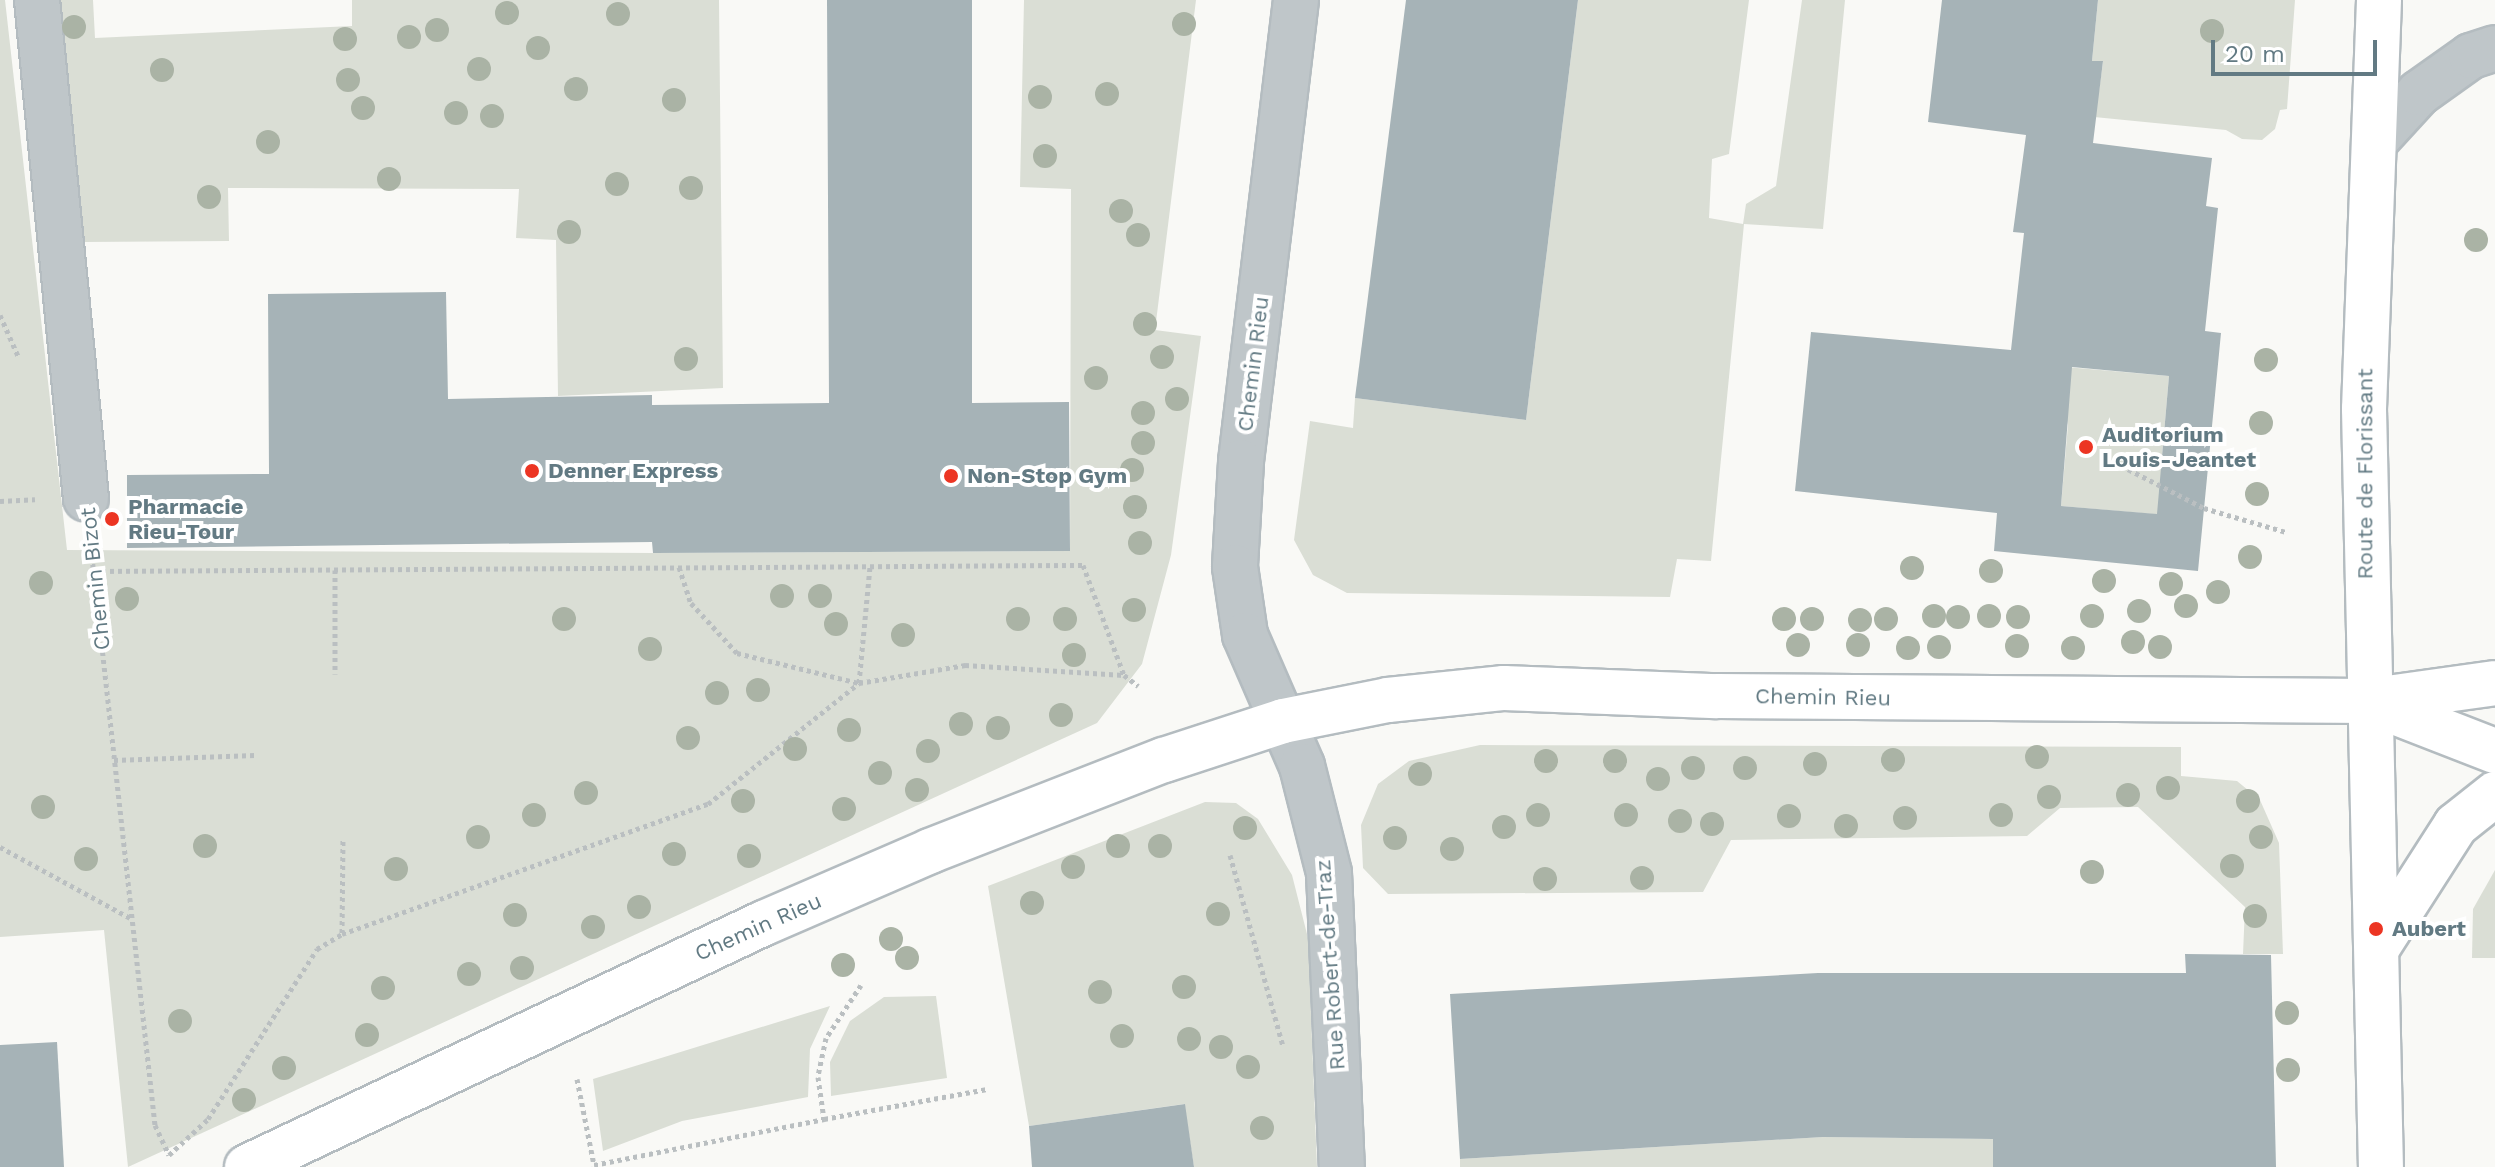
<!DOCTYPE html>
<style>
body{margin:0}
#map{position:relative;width:2495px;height:1167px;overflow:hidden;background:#f9f9f6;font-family:"Work Sans",sans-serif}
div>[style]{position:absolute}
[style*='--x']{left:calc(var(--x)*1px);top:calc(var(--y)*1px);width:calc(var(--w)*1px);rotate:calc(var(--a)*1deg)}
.green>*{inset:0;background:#daded5}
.building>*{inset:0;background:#a6b3b7}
.path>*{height:5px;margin-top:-2.5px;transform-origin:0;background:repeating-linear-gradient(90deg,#babfc1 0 4px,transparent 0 8px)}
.roads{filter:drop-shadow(2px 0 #b4bcc0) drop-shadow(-2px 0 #b4bcc0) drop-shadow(0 2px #b4bcc0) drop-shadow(0 -2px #b4bcc0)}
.street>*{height:44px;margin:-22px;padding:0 22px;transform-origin:22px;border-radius:22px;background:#bfc6c9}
.secondary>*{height:44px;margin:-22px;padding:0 22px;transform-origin:22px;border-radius:22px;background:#fff}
.primary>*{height:44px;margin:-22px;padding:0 22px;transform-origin:22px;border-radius:22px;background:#fff}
.trees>*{width:24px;height:24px;margin:-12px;border-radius:50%;background:#aab3a5}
.dots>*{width:22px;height:22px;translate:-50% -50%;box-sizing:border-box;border:4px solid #fff;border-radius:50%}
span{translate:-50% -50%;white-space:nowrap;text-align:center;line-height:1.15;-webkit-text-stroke:8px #fff;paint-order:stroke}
.street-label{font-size:22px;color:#627a83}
.poi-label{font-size:22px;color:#627a83;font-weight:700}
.left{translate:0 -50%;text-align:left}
.scale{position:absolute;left:2211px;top:40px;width:166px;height:36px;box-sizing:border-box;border:4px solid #627a83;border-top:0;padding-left:10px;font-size:24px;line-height:28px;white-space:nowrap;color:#627a83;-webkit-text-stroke:6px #fff;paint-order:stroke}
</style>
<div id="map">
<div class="green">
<i style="clip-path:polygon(0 0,5px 0,67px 550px,653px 553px,1070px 551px,1071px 189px,1020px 187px,1024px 0,1196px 0,1155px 330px,1201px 336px,1171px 555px,1142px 664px,1097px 723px,128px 1167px,104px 930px,0 937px)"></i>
<i style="clip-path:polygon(57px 0,93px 0,95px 38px,352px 26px,352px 0,719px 0,723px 388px,558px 396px,556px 240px,516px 238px,519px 189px,228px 188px,229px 241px,84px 242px)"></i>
<i style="clip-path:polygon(1578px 0,1749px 0,1729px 154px,1712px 159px,1709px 218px,1743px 224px,1746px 204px,1776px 186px,1802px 0,1845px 0,1823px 229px,1744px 224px,1711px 561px,1677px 559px,1670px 597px,1347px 593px,1313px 575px,1294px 540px,1310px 421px,1353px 428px,1355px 398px,1526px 420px)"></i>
<i style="clip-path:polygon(2098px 0,2295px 0,2287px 109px,2280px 110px,2275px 129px,2262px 140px,2242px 139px,2226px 130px,2084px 116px,2099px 91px,2103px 62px,2092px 61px)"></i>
<i style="clip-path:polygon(2054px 366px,2169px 376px,2162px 456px,2176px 516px,2061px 506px,2068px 425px)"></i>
<i style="clip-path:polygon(1480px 745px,2181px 747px,2181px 776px,2237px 781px,2260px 800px,2279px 843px,2283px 954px,2243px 954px,2245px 907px,2138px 807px,2060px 808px,2027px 836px,1731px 840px,1703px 892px,1388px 894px,1363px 868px,1361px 825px,1378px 784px,1409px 761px)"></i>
<i style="clip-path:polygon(1205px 802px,1236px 803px,1258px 819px,1292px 875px,1308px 938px,1317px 1167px,1194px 1167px,1184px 1104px,1029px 1126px,988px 886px)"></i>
<i style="clip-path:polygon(2495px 870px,2495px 958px,2472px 958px,2473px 909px)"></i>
<i style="clip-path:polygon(936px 996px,947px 1078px,831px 1096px,830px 1062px,850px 1021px,884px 997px)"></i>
<i style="clip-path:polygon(830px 1006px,810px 1049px,808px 1097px,682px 1121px,603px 1151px,593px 1079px)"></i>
<i style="clip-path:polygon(1823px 1137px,2002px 1139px,2116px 1167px,1460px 1167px,1460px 1159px)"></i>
</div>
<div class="building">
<i style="clip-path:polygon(827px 0,972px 0,972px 403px,1069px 402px,1070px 551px,653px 553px,652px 542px,127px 548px,127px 475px,269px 474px,268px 294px,446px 292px,448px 399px,652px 395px,652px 405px,829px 403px)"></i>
<i style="clip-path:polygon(1406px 0,1578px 0,1526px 420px,1355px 398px)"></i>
<i style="clip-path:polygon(evenodd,1942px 0,2098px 0,2092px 61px,2103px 61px,2093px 143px,2212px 158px,2206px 206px,2218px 208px,2205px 331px,2221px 333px,2198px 571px,1994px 551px,1997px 513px,1795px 491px,1811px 332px,2011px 350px,2024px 233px,2013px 232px,2026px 135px,1928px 122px,1942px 0,2072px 367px,2169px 376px,2157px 514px,2061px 506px,2072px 367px)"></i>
<i style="clip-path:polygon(2185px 954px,2271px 955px,2276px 1167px,1993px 1167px,1993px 1139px,1823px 1137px,1460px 1159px,1450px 994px,1818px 973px,2186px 973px)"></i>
<i style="clip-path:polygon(57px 1042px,64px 1167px,0 1167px,0 1045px)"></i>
<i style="clip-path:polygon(1185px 1104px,1194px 1167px,1032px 1167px,1029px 1126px)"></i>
</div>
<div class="path">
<i style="--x:0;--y:315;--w:47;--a:66.2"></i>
<i style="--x:2114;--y:462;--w:101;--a:27.1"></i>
<i style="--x:2204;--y:508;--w:85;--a:16.3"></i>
<i style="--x:0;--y:501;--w:35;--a:-3"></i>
<i style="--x:91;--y:548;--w:581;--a:83.67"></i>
<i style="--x:155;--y:1125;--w:33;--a:65"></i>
<i style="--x:169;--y:1155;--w:53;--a:-42.7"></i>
<i style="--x:208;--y:1119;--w:202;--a:-57.3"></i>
<i style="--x:317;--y:949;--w:29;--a:-31"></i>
<i style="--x:342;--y:934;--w:388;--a:-19.6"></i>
<i style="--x:708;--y:804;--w:193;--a:-38.7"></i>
<i style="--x:859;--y:683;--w:118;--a:-84.6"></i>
<i style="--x:679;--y:567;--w:38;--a:72"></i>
<i style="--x:691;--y:603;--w:68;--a:47.4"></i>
<i style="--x:737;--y:653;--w:126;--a:13.8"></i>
<i style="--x:859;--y:683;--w:108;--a:-9.6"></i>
<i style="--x:965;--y:665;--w:159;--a:3.6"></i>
<i style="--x:335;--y:570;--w:104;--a:90"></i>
<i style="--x:94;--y:571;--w:989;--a:-0.35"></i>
<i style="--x:1083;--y:565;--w:117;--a:69.6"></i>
<i style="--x:1124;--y:675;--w:18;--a:38"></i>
<i style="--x:114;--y:760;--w:141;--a:-2"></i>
<i style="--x:0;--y:847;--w:148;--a:28.6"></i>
<i style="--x:1230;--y:855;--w:198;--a:74.5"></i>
<i style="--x:342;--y:933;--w:95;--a:-89.4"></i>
<i style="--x:861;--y:985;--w:64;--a:123.4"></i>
<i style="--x:826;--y:1038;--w:40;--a:102"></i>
<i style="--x:818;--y:1077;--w:42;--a:81.9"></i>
<i style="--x:824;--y:1119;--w:166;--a:-10.4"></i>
<i style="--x:577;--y:1079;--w:88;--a:78.8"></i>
<i style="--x:594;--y:1165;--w:235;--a:-11.3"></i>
</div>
<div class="roads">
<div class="street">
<i style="--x:37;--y:0;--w:501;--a:84.39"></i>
<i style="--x:1296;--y:0;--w:465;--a:96.8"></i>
<i style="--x:1241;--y:462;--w:105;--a:93.3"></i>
<i style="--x:1235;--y:567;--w:69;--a:81.6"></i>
<i style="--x:1245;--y:635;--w:143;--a:66.5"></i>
<i style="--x:1302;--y:766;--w:110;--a:75.8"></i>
<i style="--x:1329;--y:873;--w:294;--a:87.5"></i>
<i style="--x:2374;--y:142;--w:67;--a:-47.4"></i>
<i style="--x:2419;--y:93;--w:64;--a:-35.4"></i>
<i style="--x:2471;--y:56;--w:25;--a:-18"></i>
</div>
<div class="secondary">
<i style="--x:2379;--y:0;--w:409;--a:92.1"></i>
<i style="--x:2364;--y:409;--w:758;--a:88.72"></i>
<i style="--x:2377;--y:948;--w:146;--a:-57.3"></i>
<i style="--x:2456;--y:825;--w:50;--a:-38.5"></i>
</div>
<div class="primary">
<i style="--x:2366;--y:701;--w:138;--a:21.2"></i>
<i style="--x:247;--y:1167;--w:572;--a:-25.27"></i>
<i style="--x:764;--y:923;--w:181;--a:-23.4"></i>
<i style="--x:930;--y:851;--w:251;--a:-21.3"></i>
<i style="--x:1164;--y:760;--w:125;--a:-18.1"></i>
<i style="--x:1283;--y:721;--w:107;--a:-11.3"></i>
<i style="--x:1388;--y:700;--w:117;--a:-5.9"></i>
<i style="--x:1504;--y:688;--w:213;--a:2.2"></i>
<i style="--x:1717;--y:696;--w:649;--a:0.44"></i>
<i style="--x:2366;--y:701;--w:130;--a:-7.9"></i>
</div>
</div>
<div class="trees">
<i style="left:507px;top:13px"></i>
<i style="left:618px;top:14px"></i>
<i style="left:1184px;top:24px"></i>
<i style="left:74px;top:27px"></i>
<i style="left:437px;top:30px"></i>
<i style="left:2212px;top:31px"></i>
<i style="left:409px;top:37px"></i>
<i style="left:345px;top:39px"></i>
<i style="left:538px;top:48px"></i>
<i style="left:479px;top:69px"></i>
<i style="left:162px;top:70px"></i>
<i style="left:348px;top:80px"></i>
<i style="left:576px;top:89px"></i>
<i style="left:1107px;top:94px"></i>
<i style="left:1040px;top:97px"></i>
<i style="left:674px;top:100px"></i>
<i style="left:363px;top:108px"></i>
<i style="left:456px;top:113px"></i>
<i style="left:492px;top:116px"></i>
<i style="left:268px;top:142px"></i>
<i style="left:1045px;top:156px"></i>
<i style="left:389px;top:179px"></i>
<i style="left:617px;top:184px"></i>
<i style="left:691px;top:188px"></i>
<i style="left:209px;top:197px"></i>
<i style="left:1121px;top:211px"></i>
<i style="left:569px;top:232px"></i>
<i style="left:1138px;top:235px"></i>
<i style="left:2476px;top:240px"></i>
<i style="left:1145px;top:324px"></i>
<i style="left:1162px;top:357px"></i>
<i style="left:686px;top:359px"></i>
<i style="left:2266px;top:360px"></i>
<i style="left:1096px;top:378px"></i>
<i style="left:1177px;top:399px"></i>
<i style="left:1143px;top:413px"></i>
<i style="left:2261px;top:423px"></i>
<i style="left:1143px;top:443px"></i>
<i style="left:1132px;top:470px"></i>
<i style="left:2257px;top:494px"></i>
<i style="left:1135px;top:507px"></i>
<i style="left:1140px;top:543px"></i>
<i style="left:2250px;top:557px"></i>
<i style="left:1912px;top:568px"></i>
<i style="left:1991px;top:571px"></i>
<i style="left:2104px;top:581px"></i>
<i style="left:41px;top:583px"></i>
<i style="left:2171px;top:584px"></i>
<i style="left:2218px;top:592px"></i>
<i style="left:782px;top:596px"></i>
<i style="left:820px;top:596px"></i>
<i style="left:127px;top:599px"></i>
<i style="left:2186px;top:606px"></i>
<i style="left:1134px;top:610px"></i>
<i style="left:2139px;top:611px"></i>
<i style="left:1934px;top:616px"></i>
<i style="left:1989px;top:616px"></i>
<i style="left:2092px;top:616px"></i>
<i style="left:1958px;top:617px"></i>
<i style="left:2018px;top:617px"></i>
<i style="left:564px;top:619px"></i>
<i style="left:1018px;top:619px"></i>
<i style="left:1065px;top:619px"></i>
<i style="left:1784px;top:619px"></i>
<i style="left:1812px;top:619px"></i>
<i style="left:1886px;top:619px"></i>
<i style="left:1860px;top:620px"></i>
<i style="left:836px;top:624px"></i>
<i style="left:903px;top:635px"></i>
<i style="left:2133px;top:642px"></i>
<i style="left:1798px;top:645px"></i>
<i style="left:1858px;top:645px"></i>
<i style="left:2017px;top:646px"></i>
<i style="left:1939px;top:647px"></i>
<i style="left:2160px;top:647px"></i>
<i style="left:1908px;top:648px"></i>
<i style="left:2073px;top:648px"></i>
<i style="left:650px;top:649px"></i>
<i style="left:1074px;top:655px"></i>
<i style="left:758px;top:690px"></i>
<i style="left:717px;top:693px"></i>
<i style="left:1061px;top:715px"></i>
<i style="left:961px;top:724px"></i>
<i style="left:998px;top:728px"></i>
<i style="left:849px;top:730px"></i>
<i style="left:688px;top:738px"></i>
<i style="left:795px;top:749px"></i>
<i style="left:928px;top:751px"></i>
<i style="left:2037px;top:757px"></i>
<i style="left:1893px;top:760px"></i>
<i style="left:1546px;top:761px"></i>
<i style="left:1615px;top:761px"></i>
<i style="left:1815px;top:764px"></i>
<i style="left:1693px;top:768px"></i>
<i style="left:1745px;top:768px"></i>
<i style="left:880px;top:773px"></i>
<i style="left:1420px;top:774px"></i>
<i style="left:1658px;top:779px"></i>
<i style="left:2168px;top:788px"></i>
<i style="left:917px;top:790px"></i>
<i style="left:586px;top:793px"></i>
<i style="left:2128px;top:795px"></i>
<i style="left:2049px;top:797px"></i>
<i style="left:743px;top:801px"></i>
<i style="left:2248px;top:801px"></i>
<i style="left:43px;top:807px"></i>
<i style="left:844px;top:809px"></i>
<i style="left:534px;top:815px"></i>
<i style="left:1538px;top:815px"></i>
<i style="left:1626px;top:815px"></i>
<i style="left:2001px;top:815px"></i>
<i style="left:1789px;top:816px"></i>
<i style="left:1905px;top:818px"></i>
<i style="left:1680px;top:821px"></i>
<i style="left:1712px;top:824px"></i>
<i style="left:1846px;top:826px"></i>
<i style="left:1504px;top:827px"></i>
<i style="left:1245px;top:828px"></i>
<i style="left:478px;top:837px"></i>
<i style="left:2261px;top:837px"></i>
<i style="left:1395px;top:838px"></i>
<i style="left:205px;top:846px"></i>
<i style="left:1118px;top:846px"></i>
<i style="left:1160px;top:846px"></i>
<i style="left:1452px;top:849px"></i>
<i style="left:674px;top:854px"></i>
<i style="left:749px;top:856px"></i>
<i style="left:86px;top:859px"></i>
<i style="left:2232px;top:866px"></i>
<i style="left:1073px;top:867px"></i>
<i style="left:396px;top:869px"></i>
<i style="left:2092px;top:872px"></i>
<i style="left:1642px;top:878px"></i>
<i style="left:1545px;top:879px"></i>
<i style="left:1032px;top:903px"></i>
<i style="left:639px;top:907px"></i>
<i style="left:1218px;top:914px"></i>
<i style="left:515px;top:915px"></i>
<i style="left:2255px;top:916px"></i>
<i style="left:593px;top:927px"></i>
<i style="left:891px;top:939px"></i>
<i style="left:907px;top:958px"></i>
<i style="left:843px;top:965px"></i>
<i style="left:522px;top:968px"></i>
<i style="left:469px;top:974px"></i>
<i style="left:1184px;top:987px"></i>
<i style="left:383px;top:988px"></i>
<i style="left:1100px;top:992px"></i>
<i style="left:2287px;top:1013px"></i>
<i style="left:180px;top:1021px"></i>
<i style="left:367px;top:1035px"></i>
<i style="left:1122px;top:1036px"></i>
<i style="left:1189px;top:1039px"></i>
<i style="left:1221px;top:1047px"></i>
<i style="left:1248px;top:1067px"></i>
<i style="left:284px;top:1068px"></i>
<i style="left:2288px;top:1070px"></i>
<i style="left:244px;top:1100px"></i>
<i style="left:1262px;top:1128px"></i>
</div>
<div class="dots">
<i style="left:2086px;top:447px;background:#ec3523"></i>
<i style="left:532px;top:471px;background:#ec3523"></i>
<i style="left:951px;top:476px;background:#ec3523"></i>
<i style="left:112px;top:519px;background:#ec3523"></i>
<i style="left:2376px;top:929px;background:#ec3523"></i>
</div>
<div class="street-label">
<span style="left:1253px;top:364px;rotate:-83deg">Chemin Rieu</span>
<span style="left:2365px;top:474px;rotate:-90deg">Route de Florissant</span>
<span style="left:95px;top:579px;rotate:-96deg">Chemin Bizot</span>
<span style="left:1823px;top:697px;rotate:1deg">Chemin Rieu</span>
<span style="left:758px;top:927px;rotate:-24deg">Chemin Rieu</span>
<span style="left:1330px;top:965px;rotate:-94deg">Rue Robert-de-Traz</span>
</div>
<div class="poi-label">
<span class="left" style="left:2102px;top:447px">Auditorium<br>Louis-Jeantet</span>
<span class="left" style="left:548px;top:471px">Denner Express</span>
<span class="left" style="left:967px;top:476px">Non-Stop Gym</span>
<span class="left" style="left:128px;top:519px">Pharmacie<br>Rieu-Tour</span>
<span class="left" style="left:2392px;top:929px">Aubert</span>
</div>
<div class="scale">20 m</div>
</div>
